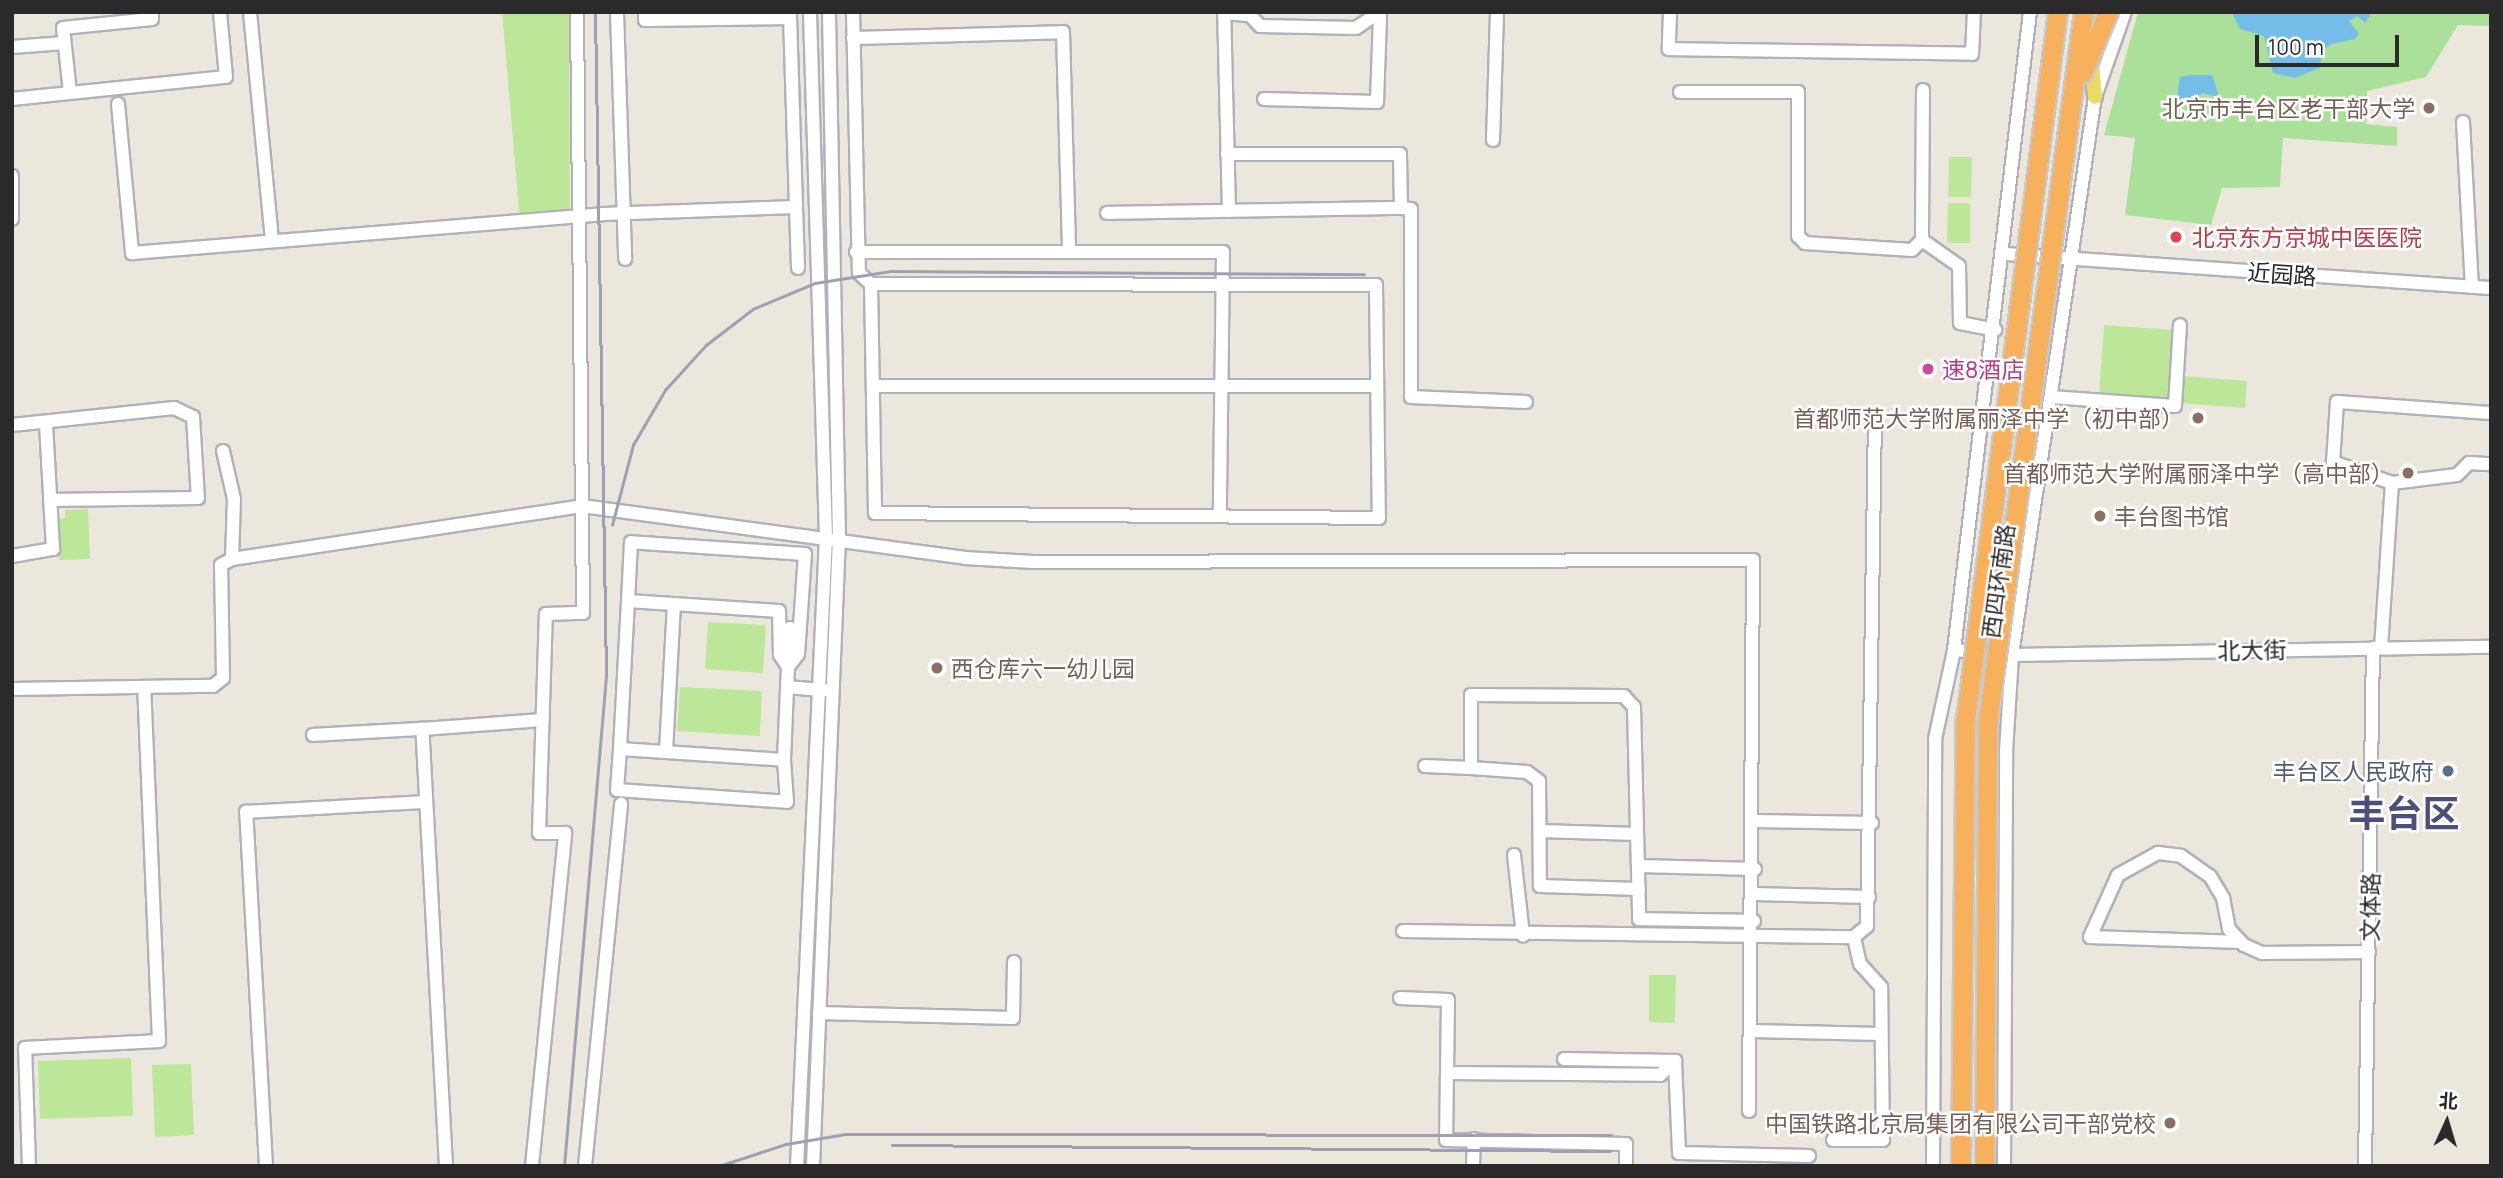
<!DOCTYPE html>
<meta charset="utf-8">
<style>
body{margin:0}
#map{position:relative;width:2503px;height:1178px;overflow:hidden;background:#ece7dd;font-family:Manrope,"Noto Sans SC",sans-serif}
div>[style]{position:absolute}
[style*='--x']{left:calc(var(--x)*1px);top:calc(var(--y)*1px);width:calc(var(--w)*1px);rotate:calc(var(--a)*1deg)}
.green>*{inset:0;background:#abe09b}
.pitch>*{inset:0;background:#bce798}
.water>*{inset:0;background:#74bde9}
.roads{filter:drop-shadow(2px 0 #b0b1bd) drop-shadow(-2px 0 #b0b1bd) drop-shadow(0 2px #b0b1bd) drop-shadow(0 -2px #b0b1bd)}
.minor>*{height:12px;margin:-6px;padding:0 6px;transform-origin:6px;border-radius:6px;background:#fff}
.major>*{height:14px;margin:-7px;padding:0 7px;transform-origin:7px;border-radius:7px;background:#ebdb63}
.rail>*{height:2.5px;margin:-1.25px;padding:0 1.25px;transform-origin:1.25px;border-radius:1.25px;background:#a0a0b4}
.bridges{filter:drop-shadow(2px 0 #c8c8c8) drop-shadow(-2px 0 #c8c8c8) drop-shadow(0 2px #c8c8c8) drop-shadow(0 -2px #c8c8c8)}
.highway-bridge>*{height:18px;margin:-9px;padding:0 9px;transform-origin:9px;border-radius:9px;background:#f7b15c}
.dots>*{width:19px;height:19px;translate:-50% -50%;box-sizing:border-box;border:4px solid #fff;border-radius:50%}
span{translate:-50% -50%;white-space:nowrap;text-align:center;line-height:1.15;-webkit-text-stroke:5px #fff;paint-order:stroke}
.education-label{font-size:23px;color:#785e54}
.right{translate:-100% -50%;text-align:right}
.left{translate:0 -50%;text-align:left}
.health-label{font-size:23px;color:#be3a42}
.street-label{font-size:23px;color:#2a2a2a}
.hotel-label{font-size:23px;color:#b23c85}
.service-label{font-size:23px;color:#4e5e75}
.town-label{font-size:37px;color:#4c4f79;font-weight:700}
.frame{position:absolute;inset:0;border:14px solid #2a2a2a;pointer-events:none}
.north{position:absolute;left:2412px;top:1087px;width:70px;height:70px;-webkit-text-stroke:5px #fff;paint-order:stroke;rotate:4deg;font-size:19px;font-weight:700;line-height:28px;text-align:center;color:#2a2a2a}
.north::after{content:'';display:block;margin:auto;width:24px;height:32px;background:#2a2a2a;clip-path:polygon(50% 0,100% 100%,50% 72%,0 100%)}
.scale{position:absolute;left:2255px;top:35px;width:144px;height:32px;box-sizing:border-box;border:4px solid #2a2a2a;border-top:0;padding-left:9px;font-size:21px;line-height:24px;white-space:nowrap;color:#2a2a2a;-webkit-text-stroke:5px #fff;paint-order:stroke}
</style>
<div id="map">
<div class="green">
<i style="clip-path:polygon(2138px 12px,2491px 12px,2491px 26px,2458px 25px,2426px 77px,2367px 91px,2366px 124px,2397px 127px,2397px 146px,2283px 138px,2280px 187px,2222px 188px,2211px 225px,2125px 215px,2135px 138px,2104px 135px)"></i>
</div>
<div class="pitch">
<i style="clip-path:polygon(502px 12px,569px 12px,570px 215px,520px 221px)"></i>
<i style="clip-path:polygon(1949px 157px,1972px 157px,1971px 197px,1948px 197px)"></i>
<i style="clip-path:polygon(1948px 203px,1970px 203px,1970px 243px,1947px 243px)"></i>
<i style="clip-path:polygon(2104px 325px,2175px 330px,2170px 399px,2099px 394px)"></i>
<i style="clip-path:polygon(2182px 376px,2247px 381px,2245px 408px,2180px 403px)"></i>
<i style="clip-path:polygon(88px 509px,90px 559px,59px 560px,58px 519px,65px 518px,65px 510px)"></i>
<i style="clip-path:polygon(708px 622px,766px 625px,763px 673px,705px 669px)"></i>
<i style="clip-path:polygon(680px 687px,762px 691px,760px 736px,677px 731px)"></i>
<i style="clip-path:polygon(1649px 975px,1676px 975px,1675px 1023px,1649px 1022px)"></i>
<i style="clip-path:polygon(131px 1058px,133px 1116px,40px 1119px,38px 1061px)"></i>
<i style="clip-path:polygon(191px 1064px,194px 1135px,155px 1137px,152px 1065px)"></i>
</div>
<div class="water">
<i style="clip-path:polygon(2372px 12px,2365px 23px,2357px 16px,2349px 21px,2359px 34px,2355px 39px,2331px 44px,2322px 51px,2320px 68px,2295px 78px,2273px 73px,2264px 36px,2240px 29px,2232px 13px)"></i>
<i style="clip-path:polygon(2192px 75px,2212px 75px,2219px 97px,2202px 93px,2190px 103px,2177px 98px,2180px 77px)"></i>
</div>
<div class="roads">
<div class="minor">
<i style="--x:250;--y:12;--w:230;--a:84.5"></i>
<i style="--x:617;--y:12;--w:247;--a:88.1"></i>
<i style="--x:645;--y:12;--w:8;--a:90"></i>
<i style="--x:645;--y:20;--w:145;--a:-0.8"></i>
<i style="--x:790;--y:18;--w:6;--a:-90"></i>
<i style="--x:853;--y:12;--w:261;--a:88.7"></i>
<i style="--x:859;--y:273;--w:16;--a:43"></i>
<i style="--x:871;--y:284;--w:505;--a:0.11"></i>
<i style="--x:1376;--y:285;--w:233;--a:89.3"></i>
<i style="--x:1379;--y:518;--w:504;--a:-179.43"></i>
<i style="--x:875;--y:513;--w:229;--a:-91"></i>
<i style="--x:1247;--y:12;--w:19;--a:47"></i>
<i style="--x:1260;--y:26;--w:96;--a:1.2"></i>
<i style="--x:1356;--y:28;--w:29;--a:-34"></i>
<i style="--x:1670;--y:12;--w:37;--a:92"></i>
<i style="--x:1669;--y:49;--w:303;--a:0.9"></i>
<i style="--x:1972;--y:54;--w:42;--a:-87.3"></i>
<i style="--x:853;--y:38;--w:210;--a:-1.6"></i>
<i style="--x:1063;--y:32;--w:220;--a:88.4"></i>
<i style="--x:12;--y:47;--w:52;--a:-4.4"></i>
<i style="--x:1923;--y:90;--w:150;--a:90.4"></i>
<i style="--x:1922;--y:240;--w:45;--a:35.1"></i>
<i style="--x:1959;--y:266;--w:57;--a:89"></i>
<i style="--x:1960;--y:323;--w:36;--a:11"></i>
<i style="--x:1680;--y:92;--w:118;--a:0"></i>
<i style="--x:1798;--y:92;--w:144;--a:90"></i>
<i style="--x:1798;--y:236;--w:10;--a:45"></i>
<i style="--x:1805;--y:243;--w:107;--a:3.7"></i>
<i style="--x:1912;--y:250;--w:14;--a:-45"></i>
<i style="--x:70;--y:93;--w:65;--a:-96.1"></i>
<i style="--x:63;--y:28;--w:89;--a:-5.8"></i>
<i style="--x:152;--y:19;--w:7;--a:-90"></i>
<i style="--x:12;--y:99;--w:215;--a:-5.9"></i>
<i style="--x:226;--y:77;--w:65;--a:-95.3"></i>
<i style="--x:1264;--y:99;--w:113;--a:1.5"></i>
<i style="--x:1377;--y:102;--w:86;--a:-88"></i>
<i style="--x:118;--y:104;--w:150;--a:84.6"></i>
<i style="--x:132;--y:253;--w:472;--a:-4.7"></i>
<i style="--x:602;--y:214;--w:194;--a:-2.1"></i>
<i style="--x:796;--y:207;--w:189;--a:-91.8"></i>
<i style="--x:2463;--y:122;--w:165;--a:86.9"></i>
<i style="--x:1493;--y:140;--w:128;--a:-88.2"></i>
<i style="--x:12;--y:176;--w:43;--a:90"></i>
<i style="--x:796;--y:207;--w:61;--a:88.1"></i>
<i style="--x:1401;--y:208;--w:10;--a:6"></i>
<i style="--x:1411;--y:209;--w:188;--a:90"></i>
<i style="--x:1411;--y:397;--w:115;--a:2.5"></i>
<i style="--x:1229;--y:211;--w:198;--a:-91.4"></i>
<i style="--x:1224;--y:13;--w:23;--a:5"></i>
<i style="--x:1107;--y:213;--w:294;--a:-1"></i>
<i style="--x:1401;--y:208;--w:54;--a:-91.1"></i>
<i style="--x:1400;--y:154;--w:173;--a:180"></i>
<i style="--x:856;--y:252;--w:367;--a:0"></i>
<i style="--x:1223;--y:252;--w:264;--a:90.7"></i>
<i style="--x:2005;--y:254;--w:487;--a:4"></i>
<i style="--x:876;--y:386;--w:501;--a:0"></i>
<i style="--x:2051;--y:397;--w:124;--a:4.2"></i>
<i style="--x:2175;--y:406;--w:81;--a:-86.5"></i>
<i style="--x:12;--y:425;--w:163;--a:-6"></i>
<i style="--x:174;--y:408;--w:21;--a:25"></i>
<i style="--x:193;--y:417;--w:81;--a:86.5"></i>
<i style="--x:198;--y:498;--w:148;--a:179.2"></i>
<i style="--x:223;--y:451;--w:49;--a:77.1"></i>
<i style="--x:234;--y:499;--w:60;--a:91.9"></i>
<i style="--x:232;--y:559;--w:354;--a:-8.6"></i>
<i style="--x:582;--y:506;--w:387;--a:7.7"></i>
<i style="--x:965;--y:558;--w:68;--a:3.4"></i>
<i style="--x:1033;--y:562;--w:720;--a:-0.16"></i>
<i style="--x:1753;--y:560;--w:551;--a:90.42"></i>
<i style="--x:2392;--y:483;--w:65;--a:-7"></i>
<i style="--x:2457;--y:475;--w:17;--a:-45"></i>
<i style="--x:2469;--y:463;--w:22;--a:3"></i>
<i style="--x:12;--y:556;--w:42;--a:-9.7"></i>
<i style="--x:53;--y:549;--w:126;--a:-93.2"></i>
<i style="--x:628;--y:601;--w:151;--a:3.8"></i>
<i style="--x:779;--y:611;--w:44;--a:88.7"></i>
<i style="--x:780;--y:655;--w:14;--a:56"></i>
<i style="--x:788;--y:667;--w:16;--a:-52"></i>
<i style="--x:798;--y:654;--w:100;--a:-86"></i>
<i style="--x:805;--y:554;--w:174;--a:-176.1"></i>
<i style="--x:631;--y:542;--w:59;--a:92.9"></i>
<i style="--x:628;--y:601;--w:148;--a:93.1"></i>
<i style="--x:620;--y:749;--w:164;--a:3.8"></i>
<i style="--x:784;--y:760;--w:73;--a:-87.6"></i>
<i style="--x:790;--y:628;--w:59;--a:92.9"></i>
<i style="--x:787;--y:687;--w:38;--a:5"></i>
<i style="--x:2381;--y:648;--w:165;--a:-86.2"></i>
<i style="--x:2392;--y:483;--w:63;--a:-160.4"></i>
<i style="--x:2333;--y:462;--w:60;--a:-86.2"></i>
<i style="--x:2337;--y:402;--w:154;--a:4.1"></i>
<i style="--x:1954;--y:650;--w:58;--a:4.9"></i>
<i style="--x:2012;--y:655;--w:479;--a:-1"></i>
<i style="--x:12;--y:689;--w:201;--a:-0.9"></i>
<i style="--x:213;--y:686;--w:13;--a:-39"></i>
<i style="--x:223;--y:678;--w:113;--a:-91"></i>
<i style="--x:221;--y:565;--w:13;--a:-29"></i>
<i style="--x:313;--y:735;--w:109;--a:-3.2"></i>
<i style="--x:620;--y:749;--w:41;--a:94.2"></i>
<i style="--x:617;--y:790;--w:170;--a:4"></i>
<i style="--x:787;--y:802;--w:42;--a:-94.1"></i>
<i style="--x:666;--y:751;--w:147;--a:-86.9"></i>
<i style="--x:1425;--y:766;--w:46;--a:2.5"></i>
<i style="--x:1471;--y:768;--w:73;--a:-90"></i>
<i style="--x:1471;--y:695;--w:153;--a:0.4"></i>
<i style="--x:1624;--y:696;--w:15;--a:48"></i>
<i style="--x:1634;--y:707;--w:212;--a:88.6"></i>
<i style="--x:1639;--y:919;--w:115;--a:1"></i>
<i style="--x:1471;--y:768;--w:56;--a:4.1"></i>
<i style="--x:1527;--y:772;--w:15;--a:37"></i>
<i style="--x:1539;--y:781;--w:105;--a:89.5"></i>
<i style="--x:1540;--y:886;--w:99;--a:1.7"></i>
<i style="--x:1755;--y:821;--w:117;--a:1"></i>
<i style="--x:1540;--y:831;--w:97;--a:1.8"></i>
<i style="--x:1514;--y:855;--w:81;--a:83.6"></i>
<i style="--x:1638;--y:866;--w:117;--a:1.5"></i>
<i style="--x:1755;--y:894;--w:114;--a:1.5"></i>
<i style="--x:1403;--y:931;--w:451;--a:0.8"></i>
<i style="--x:1854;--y:937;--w:17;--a:-40"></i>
<i style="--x:1867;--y:926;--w:510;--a:-89.1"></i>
<i style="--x:2241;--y:942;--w:151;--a:-178.1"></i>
<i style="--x:2090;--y:937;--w:68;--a:-65.7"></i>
<i style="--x:2118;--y:875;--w:46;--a:-28.8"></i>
<i style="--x:2158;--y:853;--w:23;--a:7"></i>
<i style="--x:2181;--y:856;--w:35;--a:35"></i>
<i style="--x:2210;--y:876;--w:26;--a:59"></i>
<i style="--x:2223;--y:898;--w:32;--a:79"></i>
<i style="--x:2229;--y:929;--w:22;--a:47"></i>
<i style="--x:2244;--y:945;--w:20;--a:24"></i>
<i style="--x:2262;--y:953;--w:107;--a:-0.5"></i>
<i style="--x:1400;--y:998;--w:48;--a:2.4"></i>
<i style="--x:1448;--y:1000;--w:140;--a:90.8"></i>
<i style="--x:1446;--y:1140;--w:180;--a:1.3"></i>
<i style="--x:1626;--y:1144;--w:22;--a:90"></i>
<i style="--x:819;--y:1013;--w:194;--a:1.5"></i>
<i style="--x:1013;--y:1018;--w:56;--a:-89"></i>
<i style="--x:1752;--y:1031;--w:129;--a:1.3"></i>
<i style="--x:1564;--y:1059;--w:111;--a:1"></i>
<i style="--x:1447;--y:1073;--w:213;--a:0.5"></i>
<i style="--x:1660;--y:1075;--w:21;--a:-43"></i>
<i style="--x:1675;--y:1061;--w:92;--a:87.5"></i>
<i style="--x:1679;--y:1153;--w:130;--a:1.3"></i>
<i style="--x:1833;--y:1140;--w:50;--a:0"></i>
<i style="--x:1883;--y:1140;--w:153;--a:-90.7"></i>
<i style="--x:1881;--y:987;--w:31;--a:-132"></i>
<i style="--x:1860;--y:964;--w:28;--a:-103"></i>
<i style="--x:29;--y:1166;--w:118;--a:-91.9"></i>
<i style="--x:25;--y:1048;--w:134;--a:-3"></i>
<i style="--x:159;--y:1041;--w:351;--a:-92.4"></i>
<i style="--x:266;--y:1166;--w:355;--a:-93.2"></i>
<i style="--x:246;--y:812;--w:180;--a:-3.2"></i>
<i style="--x:446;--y:1166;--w:438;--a:-93.1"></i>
<i style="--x:422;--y:729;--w:121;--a:-4.3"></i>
<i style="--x:532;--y:1166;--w:335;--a:-84.3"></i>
<i style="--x:565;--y:833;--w:26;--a:180"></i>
<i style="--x:539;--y:833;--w:219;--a:-88.2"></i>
<i style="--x:546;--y:614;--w:37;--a:-2"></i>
<i style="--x:583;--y:613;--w:601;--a:-90.57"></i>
<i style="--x:585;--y:1166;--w:364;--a:-84.3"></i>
<i style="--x:797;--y:1166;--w:630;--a:-87.36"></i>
<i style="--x:826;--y:537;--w:525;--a:-91.75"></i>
<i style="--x:813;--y:1166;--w:628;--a:-87.63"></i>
<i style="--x:839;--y:539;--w:527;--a:-91.09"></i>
<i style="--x:1473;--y:1166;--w:27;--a:-88"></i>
<i style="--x:1933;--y:1166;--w:427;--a:-89.7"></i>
<i style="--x:1935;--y:739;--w:91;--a:-77.9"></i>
<i style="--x:1954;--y:650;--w:643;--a:-83.21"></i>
<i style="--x:2004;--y:1166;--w:415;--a:-89.7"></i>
<i style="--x:2006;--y:751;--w:96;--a:-86.4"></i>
<i style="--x:2012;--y:655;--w:564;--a:-81.54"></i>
<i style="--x:2095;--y:97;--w:90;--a:-70.6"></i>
<i style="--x:2365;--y:1166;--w:518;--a:-89.12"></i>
</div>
<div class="major">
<i style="--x:2091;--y:53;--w:44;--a:84.8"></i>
</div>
</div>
<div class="rail">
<i style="--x:612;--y:525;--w:83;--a:-75.3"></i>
<i style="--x:633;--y:445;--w:64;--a:-59.8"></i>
<i style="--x:665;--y:390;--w:61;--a:-47.7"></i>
<i style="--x:706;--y:345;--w:59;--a:-37.5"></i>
<i style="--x:753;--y:309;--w:67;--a:-22.8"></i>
<i style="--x:815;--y:283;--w:78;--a:-8.9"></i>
<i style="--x:892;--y:271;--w:472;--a:0.4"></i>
<i style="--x:892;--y:1145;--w:718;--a:0.48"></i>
<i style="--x:564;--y:1166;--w:492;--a:-85.1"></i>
<i style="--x:606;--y:676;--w:664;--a:-90.95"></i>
<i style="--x:719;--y:1166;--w:71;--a:-18.2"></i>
<i style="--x:786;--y:1144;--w:60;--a:-9.6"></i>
<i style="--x:845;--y:1134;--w:766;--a:0.07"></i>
</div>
<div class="bridges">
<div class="highway-bridge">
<i style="--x:2083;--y:73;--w:66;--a:-66.9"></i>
<i style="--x:1961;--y:1166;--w:446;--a:-89.4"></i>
<i style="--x:1966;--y:720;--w:714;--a:-82.6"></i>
<i style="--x:1985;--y:1166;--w:444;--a:-89.6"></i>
<i style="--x:1988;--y:722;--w:716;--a:-82.3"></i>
</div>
</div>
<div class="dots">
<i style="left:2429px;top:108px;background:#8d6e63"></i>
<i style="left:2176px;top:237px;background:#e0444e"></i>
<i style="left:1928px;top:369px;background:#d1479c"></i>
<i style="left:2198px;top:418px;background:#8d6e63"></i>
<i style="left:2408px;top:473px;background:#8d6e63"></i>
<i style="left:2100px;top:516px;background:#8d6e63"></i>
<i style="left:937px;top:668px;background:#8d6e63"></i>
<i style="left:2448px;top:771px;background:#5c6f8a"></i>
<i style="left:2170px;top:1123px;background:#8d6e63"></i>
</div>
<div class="education-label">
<span class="right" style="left:2415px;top:108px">北京市丰台区老干部大学</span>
<span class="right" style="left:2184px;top:418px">首都师范大学附属丽泽中学（初中部）</span>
<span class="right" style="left:2394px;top:473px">首都师范大学附属丽泽中学（高中部）</span>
<span class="left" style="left:2114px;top:516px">丰台图书馆</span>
<span class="left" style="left:951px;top:668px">西仓库六一幼儿园</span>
<span class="right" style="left:2156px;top:1123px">中国铁路北京局集团有限公司干部党校</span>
</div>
<div class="health-label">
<span class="left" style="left:2192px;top:237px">北京东方京城中医医院</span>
</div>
<div class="street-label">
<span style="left:2282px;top:274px;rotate:4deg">近园路</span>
<span style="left:1998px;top:581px;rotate:-82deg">西四环南路</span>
<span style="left:2252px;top:650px;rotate:-1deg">北大街</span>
<span style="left:2370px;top:907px;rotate:-89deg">文体路</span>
</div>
<div class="hotel-label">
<span class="left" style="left:1942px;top:369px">速8酒店</span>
</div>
<div class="service-label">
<span class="right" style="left:2434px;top:771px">丰台区人民政府</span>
</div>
<div class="town-label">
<span style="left:2404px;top:813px">丰台区</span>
</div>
<div class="frame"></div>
<div class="north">北</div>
<div class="scale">100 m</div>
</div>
